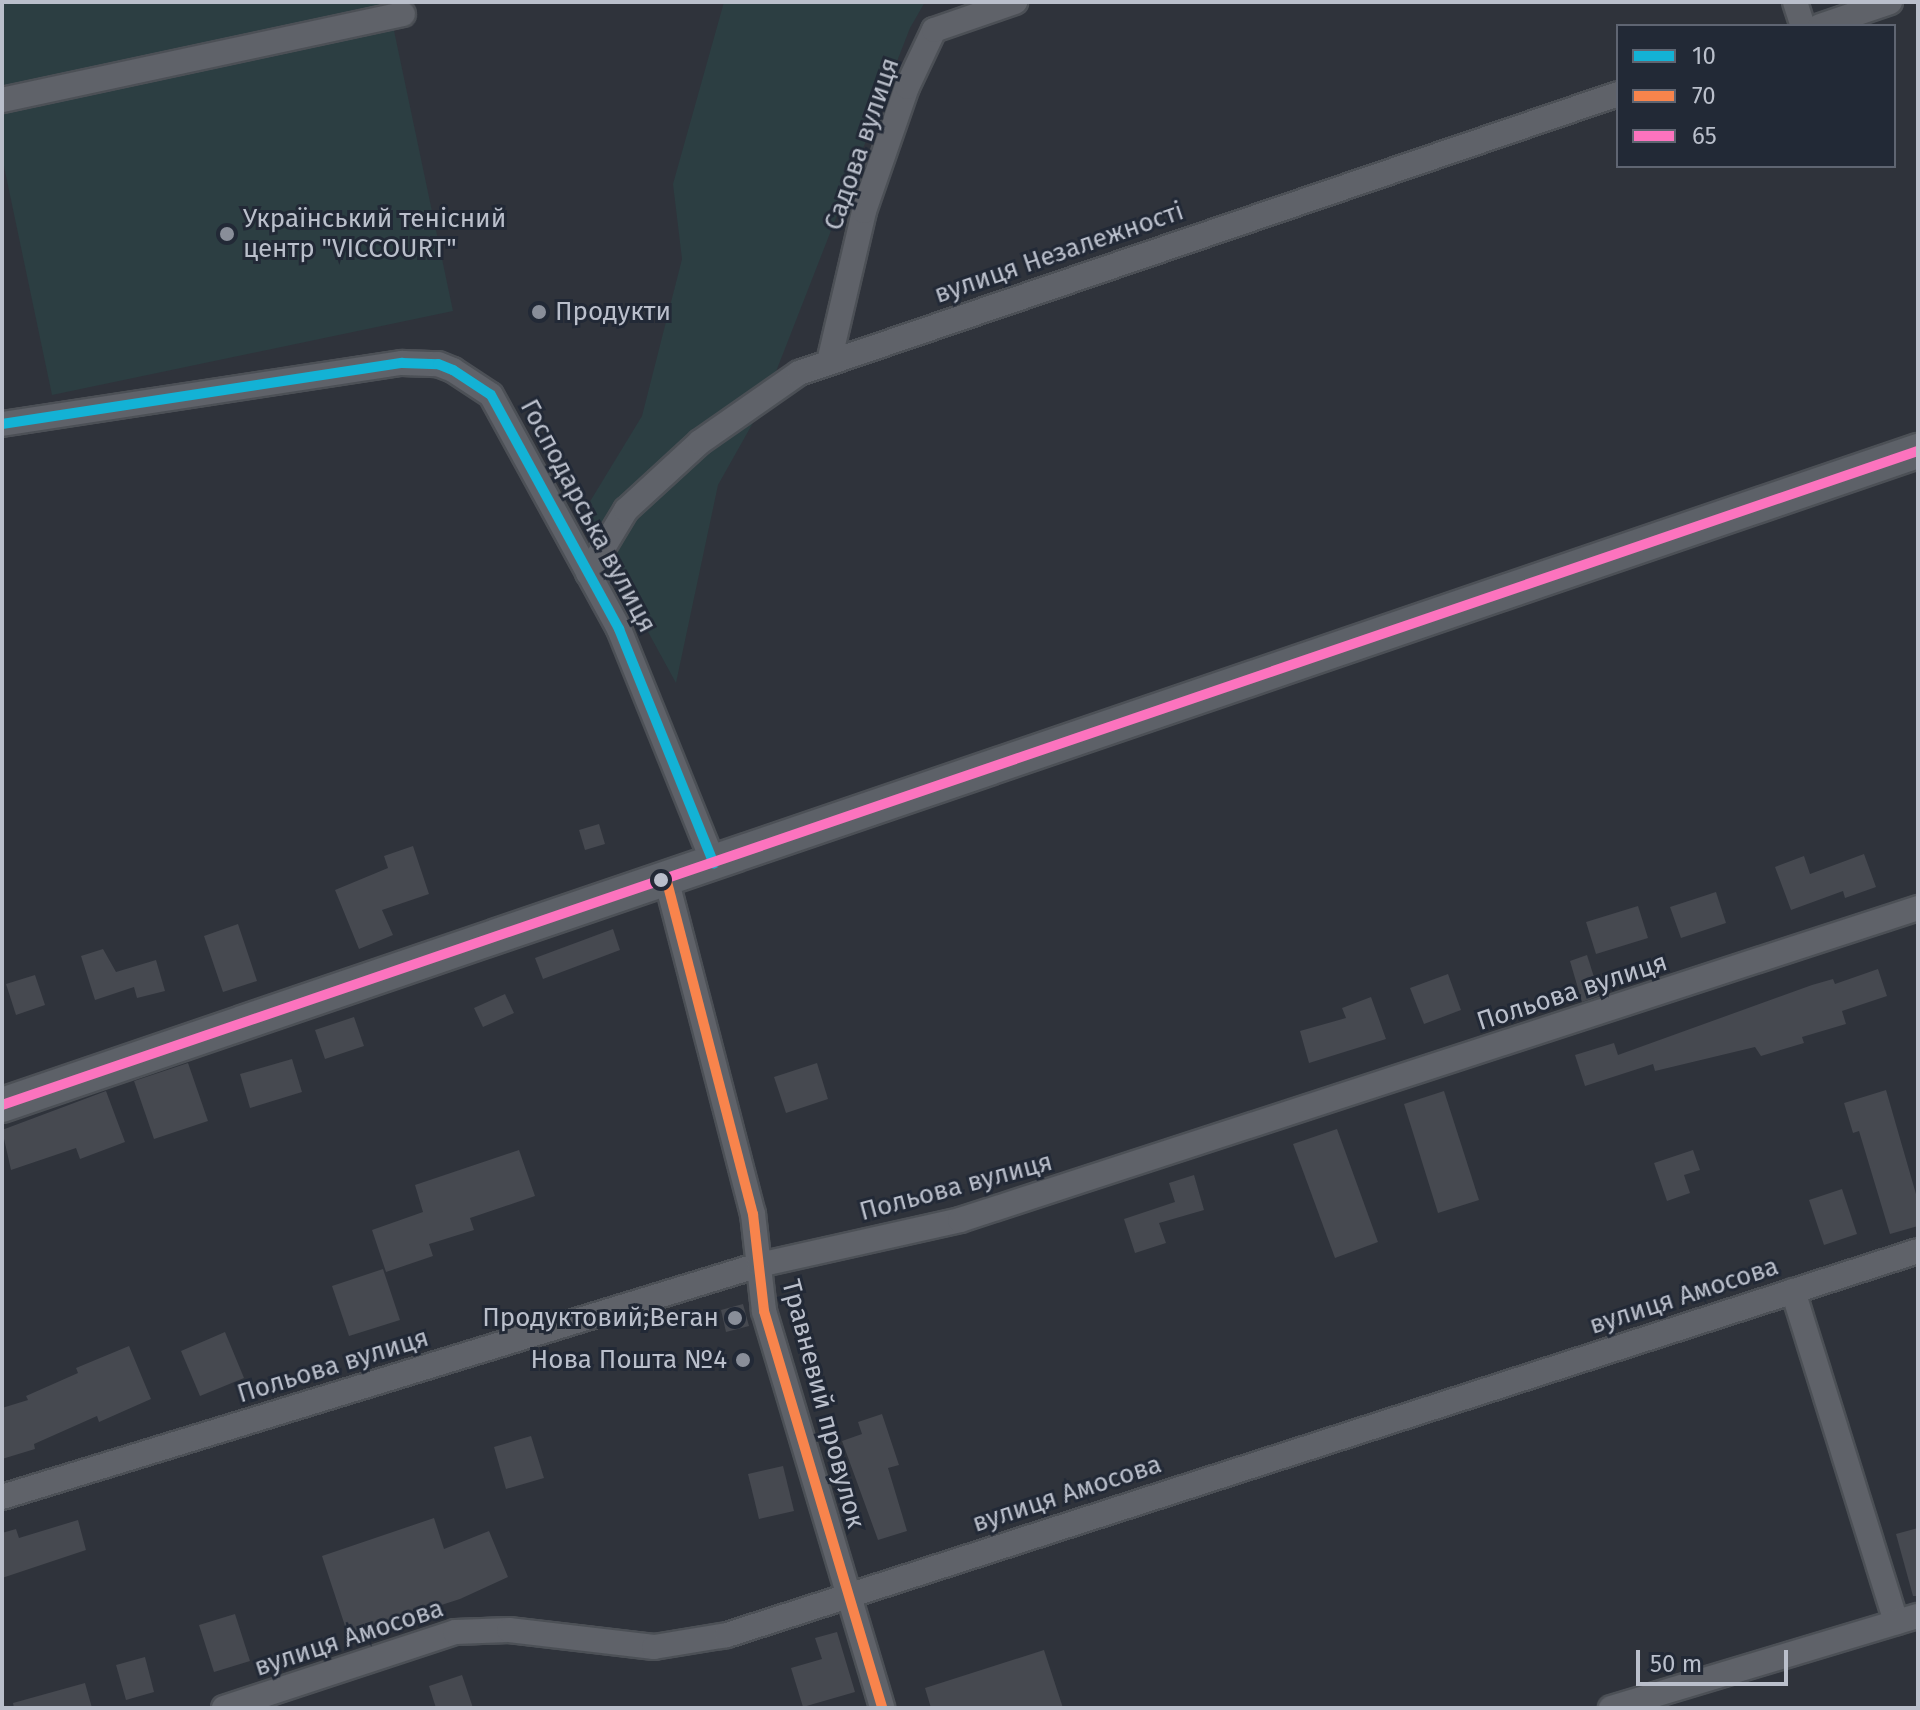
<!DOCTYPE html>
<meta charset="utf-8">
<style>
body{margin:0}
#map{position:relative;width:1920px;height:1710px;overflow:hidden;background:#2f333b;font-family:"Fira Sans",sans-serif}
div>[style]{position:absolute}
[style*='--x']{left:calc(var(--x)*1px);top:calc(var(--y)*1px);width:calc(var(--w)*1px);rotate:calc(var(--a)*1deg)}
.green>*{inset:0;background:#2c3e42}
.building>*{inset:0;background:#464950}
.roads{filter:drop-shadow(2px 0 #4c5056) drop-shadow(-2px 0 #4c5056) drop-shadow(0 2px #4c5056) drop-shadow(0 -2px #4c5056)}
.street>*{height:24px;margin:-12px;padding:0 12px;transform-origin:12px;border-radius:12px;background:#5f6269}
.secondary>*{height:34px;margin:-17px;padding:0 17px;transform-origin:17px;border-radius:17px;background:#5d6168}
.bus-1>*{height:10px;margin:-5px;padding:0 5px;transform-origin:5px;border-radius:5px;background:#13b2d5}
.bus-2>*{height:10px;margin:-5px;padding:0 5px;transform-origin:5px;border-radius:5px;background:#f8844c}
.bus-3>*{height:10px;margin:-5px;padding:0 5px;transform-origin:5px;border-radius:5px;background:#fc73be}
.dots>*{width:22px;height:22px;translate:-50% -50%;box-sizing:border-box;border:4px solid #222936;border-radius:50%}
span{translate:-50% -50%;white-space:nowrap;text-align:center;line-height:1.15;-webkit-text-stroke:6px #222936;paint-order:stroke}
.street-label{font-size:26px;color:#babfcb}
.poi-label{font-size:26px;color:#babfcb}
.left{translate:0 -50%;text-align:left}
.right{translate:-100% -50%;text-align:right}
.frame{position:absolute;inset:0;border:4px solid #babfcb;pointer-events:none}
.legend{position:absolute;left:1616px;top:24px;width:280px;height:144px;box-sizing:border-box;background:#222936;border:2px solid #5f6572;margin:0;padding:10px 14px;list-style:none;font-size:24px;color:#babfcb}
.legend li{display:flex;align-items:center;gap:16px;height:40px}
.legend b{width:40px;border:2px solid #5f6572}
.scale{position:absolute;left:1636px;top:1650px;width:152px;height:36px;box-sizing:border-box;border:4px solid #babfcb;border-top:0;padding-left:10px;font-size:24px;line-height:28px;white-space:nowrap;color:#babfcb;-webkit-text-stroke:6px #222936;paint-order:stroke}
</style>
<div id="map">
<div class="green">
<i style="clip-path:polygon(2px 2px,388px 2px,453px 311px,52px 395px,2px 157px)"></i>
<i style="clip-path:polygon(724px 2px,925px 2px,910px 28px,763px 405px,718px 485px,676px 683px,583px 513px,642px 416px,682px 259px,673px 184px)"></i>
</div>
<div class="building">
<i style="clip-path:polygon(599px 824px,605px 844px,585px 850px,579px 830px)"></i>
<i style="clip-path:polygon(413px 846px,429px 894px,382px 910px,393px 935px,359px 949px,335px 890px,388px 868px,384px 856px)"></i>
<i style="clip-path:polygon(1864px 854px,1876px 887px,1845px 898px,1843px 891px,1791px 910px,1775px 867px,1804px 856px,1810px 874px)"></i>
<i style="clip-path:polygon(1716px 892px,1726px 923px,1681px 938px,1670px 907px)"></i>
<i style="clip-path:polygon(1638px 906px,1648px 938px,1596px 954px,1586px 922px)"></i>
<i style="clip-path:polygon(238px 924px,257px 981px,223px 992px,204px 936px)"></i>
<i style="clip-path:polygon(613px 929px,620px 950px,543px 979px,535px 958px)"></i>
<i style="clip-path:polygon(103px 949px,116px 972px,156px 960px,165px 991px,137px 998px,134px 987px,95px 1000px,81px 956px)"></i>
<i style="clip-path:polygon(1587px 955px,1600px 996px,1582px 1002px,1570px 961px)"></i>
<i style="clip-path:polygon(1878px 969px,1887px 996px,1842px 1011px,1846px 1024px,1802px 1037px,1804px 1043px,1761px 1056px,1755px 1047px,1655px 1071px,1653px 1064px,1585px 1086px,1575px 1055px,1614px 1043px,1618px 1055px,1812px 985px,1833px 979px,1835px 984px)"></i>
<i style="clip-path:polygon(1448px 974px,1461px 1010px,1424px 1024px,1410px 988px)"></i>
<i style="clip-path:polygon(35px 975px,45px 1005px,16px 1015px,6px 984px)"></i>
<i style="clip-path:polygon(505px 994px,514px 1013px,483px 1027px,474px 1008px)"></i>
<i style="clip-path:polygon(1371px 997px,1386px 1039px,1309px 1063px,1300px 1031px,1346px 1018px,1342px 1008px)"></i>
<i style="clip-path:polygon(354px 1017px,364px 1046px,325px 1059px,315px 1030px)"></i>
<i style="clip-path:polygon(292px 1059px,302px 1092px,250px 1108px,240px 1074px)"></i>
<i style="clip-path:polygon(188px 1063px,208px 1121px,154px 1139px,134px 1081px)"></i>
<i style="clip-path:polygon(817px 1063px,828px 1099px,786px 1113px,774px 1077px)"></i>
<i style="clip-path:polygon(1886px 1090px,1918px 1201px,1918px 1226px,1890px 1234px,1859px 1131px,1853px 1133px,1844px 1103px)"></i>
<i style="clip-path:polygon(106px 1091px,125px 1142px,80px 1159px,76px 1148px,11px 1170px,2px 1130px)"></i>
<i style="clip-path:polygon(1444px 1091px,1479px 1200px,1438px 1213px,1404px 1104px)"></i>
<i style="clip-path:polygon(1337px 1129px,1378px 1242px,1335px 1258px,1293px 1144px)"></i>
<i style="clip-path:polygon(519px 1150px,535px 1196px,470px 1218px,474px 1230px,429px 1244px,433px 1256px,386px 1272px,372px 1230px,423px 1212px,415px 1185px)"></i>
<i style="clip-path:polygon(1693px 1150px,1700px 1170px,1684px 1175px,1690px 1193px,1667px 1201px,1654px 1163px)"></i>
<i style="clip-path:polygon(1194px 1175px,1204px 1210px,1159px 1223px,1166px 1243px,1135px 1253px,1124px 1219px,1175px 1202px,1169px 1183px)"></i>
<i style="clip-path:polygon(1842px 1189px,1857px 1234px,1824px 1245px,1809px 1200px)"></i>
<i style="clip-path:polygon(383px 1269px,400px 1320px,349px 1336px,332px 1286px)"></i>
<i style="clip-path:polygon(743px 1304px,749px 1326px,726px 1332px,721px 1310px)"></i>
<i style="clip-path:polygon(225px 1332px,244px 1378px,200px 1396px,181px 1351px)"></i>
<i style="clip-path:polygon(129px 1346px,151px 1399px,99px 1422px,97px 1416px,34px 1444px,35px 1449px,2px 1459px,2px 1408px,28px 1400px,26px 1396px,78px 1373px,76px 1368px)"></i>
<i style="clip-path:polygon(882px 1414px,899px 1465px,888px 1468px,907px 1531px,878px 1540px,842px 1441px,862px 1434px,858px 1422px)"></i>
<i style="clip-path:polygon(531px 1436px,544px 1478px,506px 1489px,494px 1447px)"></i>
<i style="clip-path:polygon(783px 1466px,794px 1511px,759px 1519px,748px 1474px)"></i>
<i style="clip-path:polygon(434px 1518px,444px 1549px,489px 1531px,508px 1577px,460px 1599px,348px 1635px,322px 1556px)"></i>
<i style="clip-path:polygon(78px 1520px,86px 1550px,2px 1578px,2px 1533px,16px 1529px,19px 1538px)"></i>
<i style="clip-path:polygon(1918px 1528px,1918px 1596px,1913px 1596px,1896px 1534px)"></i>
<i style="clip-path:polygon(235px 1614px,250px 1661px,214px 1672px,199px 1625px)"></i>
<i style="clip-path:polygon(837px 1632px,855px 1692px,803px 1707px,791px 1668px,822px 1659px,815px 1638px)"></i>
<i style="clip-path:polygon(1044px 1650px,1063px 1708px,931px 1708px,925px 1688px)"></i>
<i style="clip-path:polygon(145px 1657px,154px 1692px,126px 1700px,116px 1665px)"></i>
<i style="clip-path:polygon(462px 1675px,473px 1708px,436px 1708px,429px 1686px)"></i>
<i style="clip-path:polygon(85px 1683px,92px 1708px,14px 1708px,13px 1703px)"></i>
</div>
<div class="roads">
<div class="street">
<i style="--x:1795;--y:2;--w:25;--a:72"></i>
<i style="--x:1820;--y:26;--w:74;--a:-18.9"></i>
<i style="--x:2;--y:100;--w:410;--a:-12.1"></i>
<i style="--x:829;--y:362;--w:155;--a:-76.9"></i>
<i style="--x:864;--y:211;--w:131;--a:-70.9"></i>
<i style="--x:907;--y:87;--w:63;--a:-64.7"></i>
<i style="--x:934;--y:30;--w:86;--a:-19.1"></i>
<i style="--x:2;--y:424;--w:405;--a:-8.7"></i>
<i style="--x:402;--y:363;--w:36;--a:2"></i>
<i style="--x:438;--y:364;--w:16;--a:22"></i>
<i style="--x:453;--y:370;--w:45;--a:33.3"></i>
<i style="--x:491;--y:395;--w:267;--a:61.3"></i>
<i style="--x:619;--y:629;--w:253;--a:68"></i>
<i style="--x:588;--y:573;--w:74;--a:-58.9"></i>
<i style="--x:626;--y:510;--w:100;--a:-42.6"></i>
<i style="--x:700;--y:442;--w:121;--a:-34.9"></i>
<i style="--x:799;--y:373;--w:865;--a:-18.81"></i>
<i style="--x:666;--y:878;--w:347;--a:75.5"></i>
<i style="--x:753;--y:1214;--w:98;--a:83.5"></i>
<i style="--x:764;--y:1311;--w:414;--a:73.4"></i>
<i style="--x:1793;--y:1291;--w:347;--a:72.7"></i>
<i style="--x:2;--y:1497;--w:792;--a:-17.04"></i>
<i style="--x:759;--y:1265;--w:206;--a:-12.6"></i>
<i style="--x:960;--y:1220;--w:1008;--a:-18.04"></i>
<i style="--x:224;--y:1708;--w:243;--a:-18.2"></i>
<i style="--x:455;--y:1632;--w:54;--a:-2.1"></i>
<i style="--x:509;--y:1630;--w:146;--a:6.7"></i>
<i style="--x:654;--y:1647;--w:74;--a:-9.3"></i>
<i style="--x:727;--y:1635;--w:1251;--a:-17.87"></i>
<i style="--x:1611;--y:1708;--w:320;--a:-16.7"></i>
</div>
<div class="secondary">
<i style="--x:2;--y:1105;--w:2025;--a:-18.85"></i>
</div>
</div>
<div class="bus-1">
<i style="--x:2;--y:424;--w:405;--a:-8.7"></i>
<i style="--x:402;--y:363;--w:36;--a:2"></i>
<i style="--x:438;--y:364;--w:16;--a:22"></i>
<i style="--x:453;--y:370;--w:45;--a:33.3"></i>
<i style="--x:491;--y:395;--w:267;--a:61.3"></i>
<i style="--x:619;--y:629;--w:253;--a:68"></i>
</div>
<div class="bus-2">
<i style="--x:666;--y:878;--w:347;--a:75.5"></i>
<i style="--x:753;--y:1214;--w:98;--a:83.5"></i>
<i style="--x:764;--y:1311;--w:414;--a:73.4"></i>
</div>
<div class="bus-3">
<i style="--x:2;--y:1105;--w:2025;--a:-18.85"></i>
</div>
<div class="dots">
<i style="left:227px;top:234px;background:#898e99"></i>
<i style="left:539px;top:312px;background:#898e99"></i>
<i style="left:661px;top:880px;background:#babfcb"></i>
<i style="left:735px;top:1318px;background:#898e99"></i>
<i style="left:743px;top:1360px;background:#898e99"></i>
</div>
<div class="street-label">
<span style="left:862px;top:144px;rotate:-71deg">Садова вулиця</span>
<span style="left:1059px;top:253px;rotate:-19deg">вулиця Незалежності</span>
<span style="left:588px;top:516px;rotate:62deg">Господарська вулиця</span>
<span style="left:1572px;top:992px;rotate:-18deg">Польова вулиця</span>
<span style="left:956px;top:1187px;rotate:-15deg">Польова вулиця</span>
<span style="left:1684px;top:1296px;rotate:-18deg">вулиця Амосова</span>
<span style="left:333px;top:1366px;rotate:-17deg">Польова вулиця</span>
<span style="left:823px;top:1404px;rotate:75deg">Травневий провулок</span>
<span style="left:1067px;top:1494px;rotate:-18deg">вулиця Амосова</span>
<span style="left:349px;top:1638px;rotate:-18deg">вулиця Амосова</span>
</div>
<div class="poi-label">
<span class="left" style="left:243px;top:234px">Український тенісний<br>центр "VICCOURT"</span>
<span class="left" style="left:555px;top:312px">Продукти</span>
<span class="right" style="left:719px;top:1318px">Продуктовий;Веган</span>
<span class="right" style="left:727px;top:1360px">Нова Пошта №4</span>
</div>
<div class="frame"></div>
<ul class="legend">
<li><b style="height:10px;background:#13b2d5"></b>10</li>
<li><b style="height:10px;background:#f8844c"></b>70</li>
<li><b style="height:10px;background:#fc73be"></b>65</li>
</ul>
<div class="scale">50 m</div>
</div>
